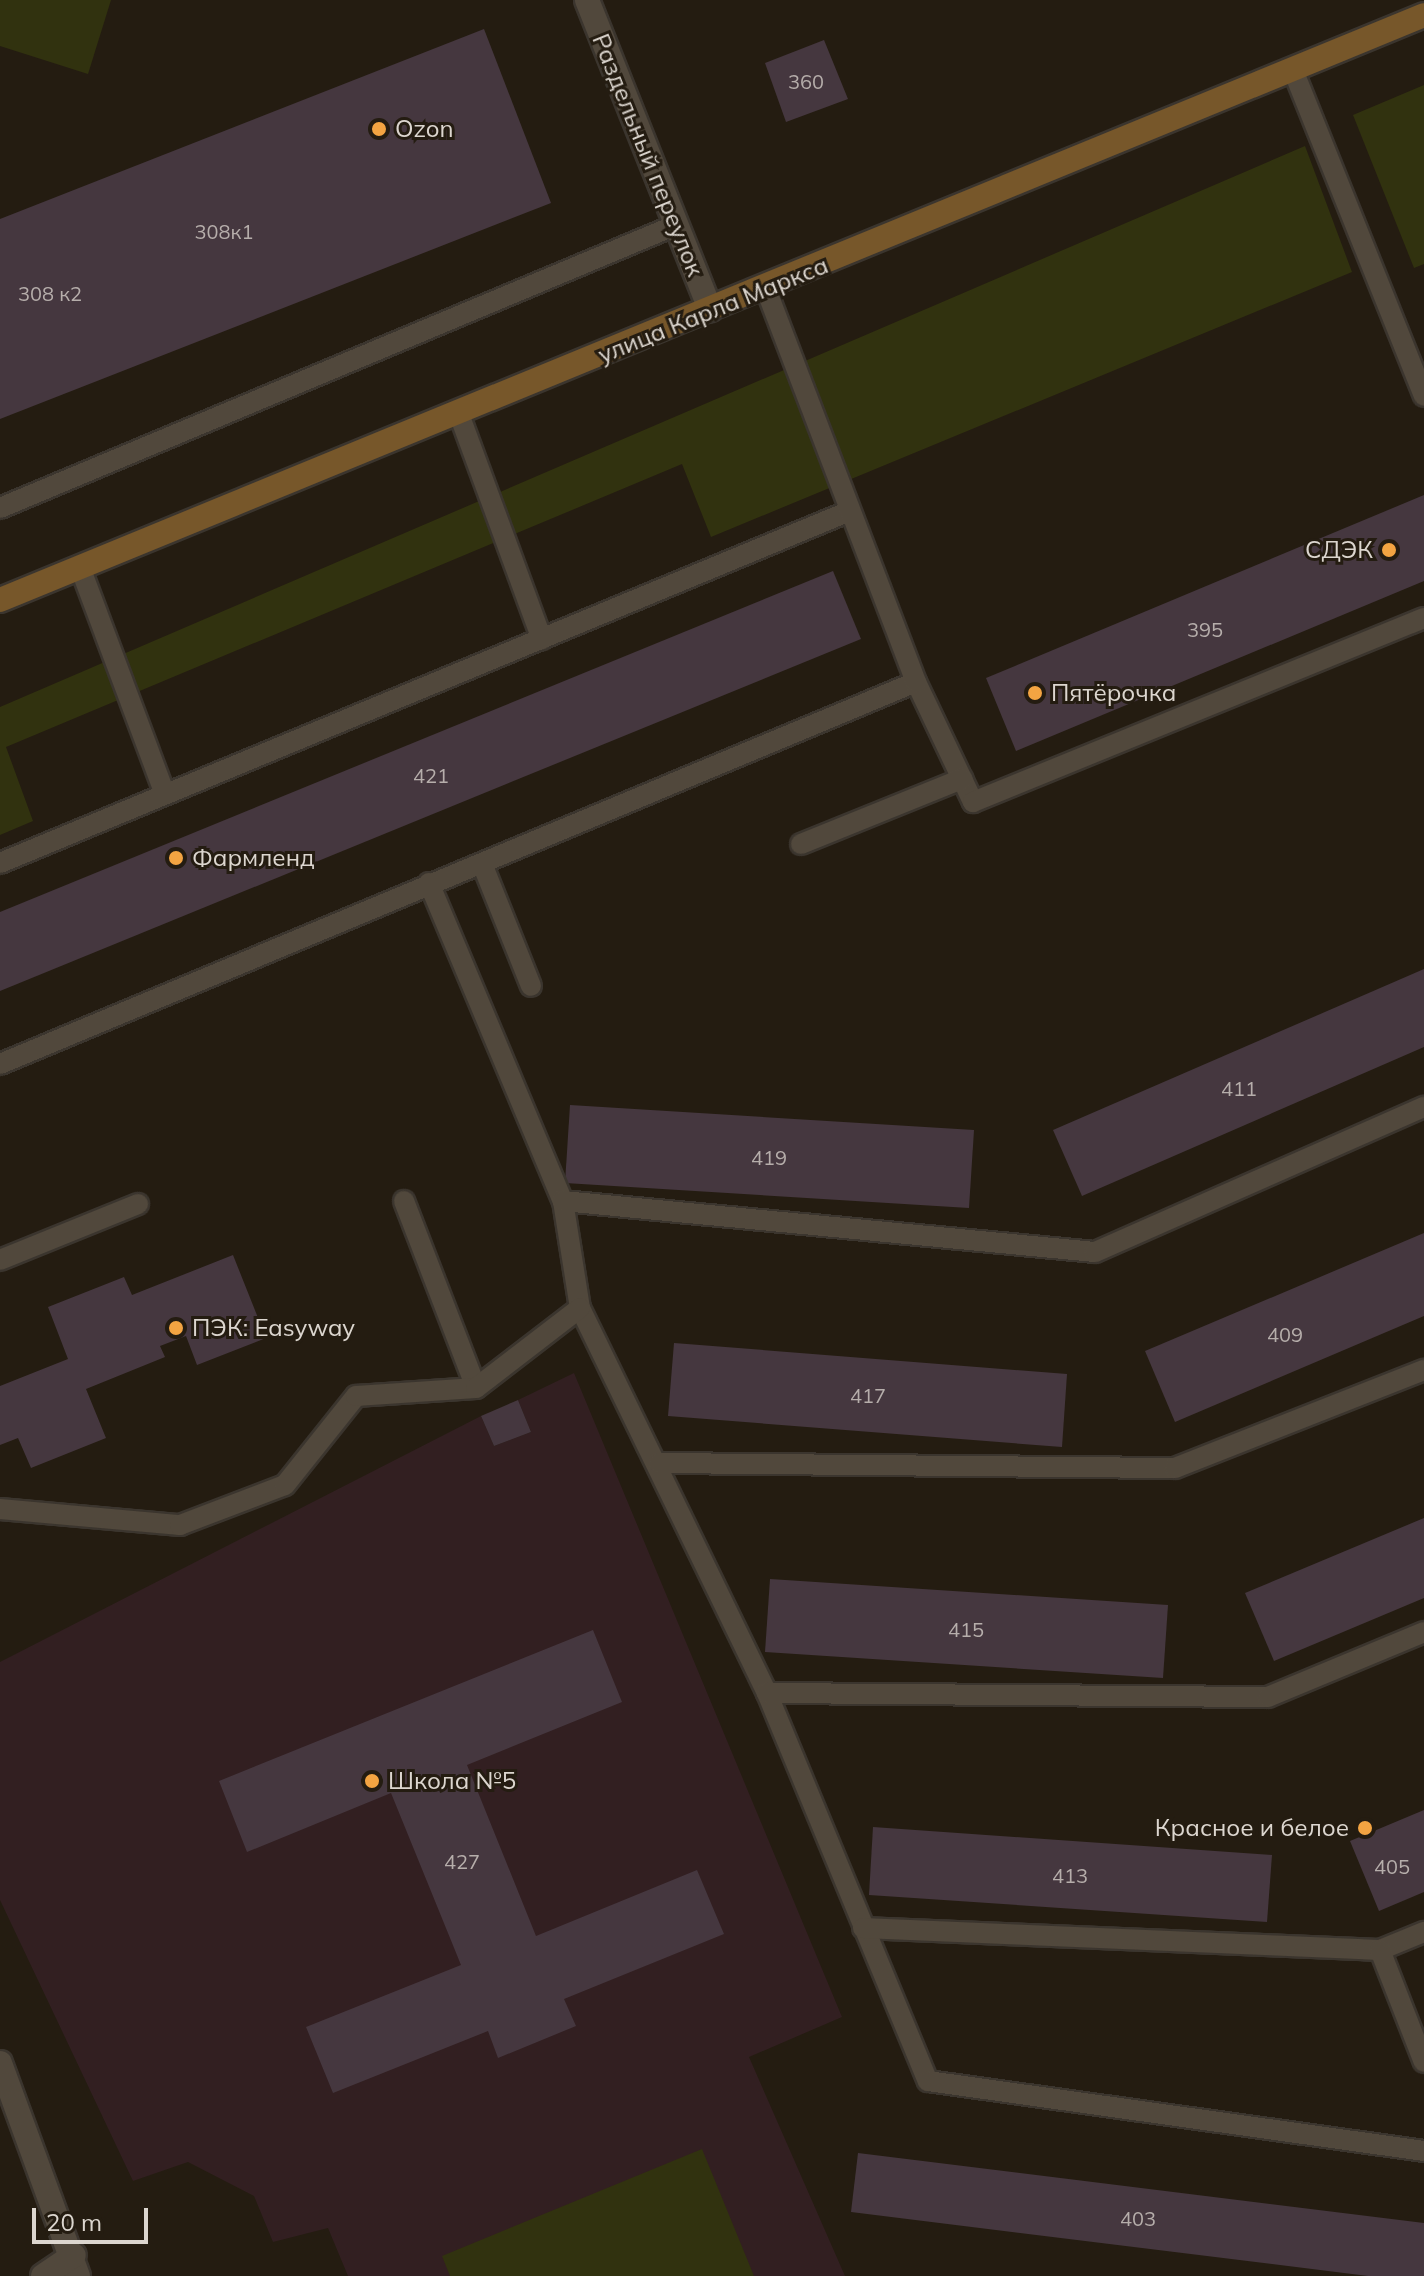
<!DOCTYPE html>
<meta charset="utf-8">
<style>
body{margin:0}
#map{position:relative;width:1424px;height:2276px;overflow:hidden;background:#241c11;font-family:Mulish,sans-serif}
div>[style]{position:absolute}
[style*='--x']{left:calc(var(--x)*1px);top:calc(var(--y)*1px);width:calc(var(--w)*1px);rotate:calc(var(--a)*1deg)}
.education>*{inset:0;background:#321f21}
.green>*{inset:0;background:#31320f}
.building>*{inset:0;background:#45373f}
.roads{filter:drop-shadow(2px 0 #3b352e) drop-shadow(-2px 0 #3b352e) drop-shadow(0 2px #3b352e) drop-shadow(0 -2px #3b352e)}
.lane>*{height:20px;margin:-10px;padding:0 10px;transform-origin:10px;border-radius:10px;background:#51483c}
.street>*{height:24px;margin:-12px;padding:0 12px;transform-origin:12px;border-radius:12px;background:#51483c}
.secondary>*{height:24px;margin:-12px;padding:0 12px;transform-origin:12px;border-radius:12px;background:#77572a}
.dots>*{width:22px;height:22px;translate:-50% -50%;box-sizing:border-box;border:4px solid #241c11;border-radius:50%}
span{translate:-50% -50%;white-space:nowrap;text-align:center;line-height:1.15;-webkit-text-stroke:6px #241c11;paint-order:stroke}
.number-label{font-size:20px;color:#b6aeab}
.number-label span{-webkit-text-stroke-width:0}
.poi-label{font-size:24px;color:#dcd6cf}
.left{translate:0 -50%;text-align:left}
.right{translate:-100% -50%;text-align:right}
.street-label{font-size:24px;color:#dcd6cf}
.scale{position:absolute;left:32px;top:2208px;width:116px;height:36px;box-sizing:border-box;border:4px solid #dcd6cf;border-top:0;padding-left:10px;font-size:24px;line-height:28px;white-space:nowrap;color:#dcd6cf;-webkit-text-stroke:6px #241c11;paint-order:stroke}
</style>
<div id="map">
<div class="education">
<i style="clip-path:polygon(574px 1373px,842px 2017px,749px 2057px,845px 2276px,348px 2276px,328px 2228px,273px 2242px,254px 2196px,188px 2162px,133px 2181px,0 1900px,0 1662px,481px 1416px,494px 1446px,531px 1432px,518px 1400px)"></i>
</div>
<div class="green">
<i style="clip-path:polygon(0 0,111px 0,88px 74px,0 46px)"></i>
<i style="clip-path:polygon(1424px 85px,1424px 264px,1414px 268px,1353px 115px)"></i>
<i style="clip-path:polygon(1305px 146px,1352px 272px,711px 537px,682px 464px,6px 747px,33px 821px,0 835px,0 707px)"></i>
<i style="clip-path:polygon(702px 2149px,754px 2276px,450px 2276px,442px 2256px)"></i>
</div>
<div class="building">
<i style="clip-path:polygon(484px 29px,551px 203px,0 419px,0 219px)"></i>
<i style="clip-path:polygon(824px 40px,848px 99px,786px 122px,765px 63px)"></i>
<i style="clip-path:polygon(1424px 495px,1424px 581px,1016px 751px,986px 678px)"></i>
<i style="clip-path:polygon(833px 571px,861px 639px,0 991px,0 912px)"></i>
<i style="clip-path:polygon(1424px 969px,1424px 1047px,1082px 1196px,1053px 1130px)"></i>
<i style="clip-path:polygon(570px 1105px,974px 1130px,969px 1208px,565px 1183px)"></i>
<i style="clip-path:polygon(1424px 1233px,1424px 1316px,1175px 1422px,1145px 1351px)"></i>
<i style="clip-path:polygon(233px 1255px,266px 1338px,197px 1365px,186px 1336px,160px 1346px,165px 1357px,86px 1389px,106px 1438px,31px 1468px,18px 1438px,0 1445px,0 1386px,68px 1359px,48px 1307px,124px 1277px,132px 1295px)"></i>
<i style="clip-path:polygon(674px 1343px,1067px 1374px,1062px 1447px,668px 1416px)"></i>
<i style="clip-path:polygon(518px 1400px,531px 1432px,494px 1446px,481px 1416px)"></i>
<i style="clip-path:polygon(1424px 1518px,1424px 1598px,1274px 1661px,1245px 1593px)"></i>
<i style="clip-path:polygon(770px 1579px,1168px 1605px,1163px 1678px,765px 1652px)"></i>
<i style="clip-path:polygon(593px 1630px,622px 1702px,467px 1765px,536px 1936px,697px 1870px,724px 1934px,564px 1999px,576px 2026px,498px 2058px,488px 2031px,333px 2093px,306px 2027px,461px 1965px,391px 1793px,247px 1852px,219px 1781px)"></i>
<i style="clip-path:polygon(1424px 1810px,1424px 1892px,1379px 1911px,1350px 1841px)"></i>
<i style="clip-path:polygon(873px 1827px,1272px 1855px,1267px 1922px,869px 1895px)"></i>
<i style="clip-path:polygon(858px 2153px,1424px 2223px,1424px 2276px,1368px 2276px,851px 2212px)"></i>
</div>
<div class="roads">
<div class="lane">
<i style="--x:1293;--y:70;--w:351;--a:68.1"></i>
<i style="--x:459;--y:414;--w:240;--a:69.8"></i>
<i style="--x:0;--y:508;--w:733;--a:-22.72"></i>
<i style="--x:80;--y:567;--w:242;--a:69.5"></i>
<i style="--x:916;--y:682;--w:133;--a:64.6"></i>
<i style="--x:973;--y:802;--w:487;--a:-22.2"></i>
<i style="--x:801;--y:844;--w:174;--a:-22"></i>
<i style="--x:0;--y:863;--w:920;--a:-22.5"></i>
<i style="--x:483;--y:866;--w:129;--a:68.2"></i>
<i style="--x:429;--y:883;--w:345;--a:67.2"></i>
<i style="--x:563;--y:1201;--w:108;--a:81"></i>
<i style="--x:580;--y:1308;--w:428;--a:64.1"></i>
<i style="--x:767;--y:1693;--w:420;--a:67.5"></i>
<i style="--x:928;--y:2081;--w:501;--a:8.03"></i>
<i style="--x:0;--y:1064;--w:992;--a:-22.64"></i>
<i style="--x:916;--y:682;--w:421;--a:-110.9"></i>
<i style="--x:404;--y:1201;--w:200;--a:68.9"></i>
<i style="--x:563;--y:1201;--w:534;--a:5.48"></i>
<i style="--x:1095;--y:1252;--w:360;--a:-23.8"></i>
<i style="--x:0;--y:1260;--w:149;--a:-22.1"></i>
<i style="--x:659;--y:1463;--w:516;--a:0.56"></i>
<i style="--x:1175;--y:1468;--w:268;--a:-21.5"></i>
<i style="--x:0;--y:1509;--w:181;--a:5.1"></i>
<i style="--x:180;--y:1525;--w:112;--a:-20.9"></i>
<i style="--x:285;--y:1485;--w:114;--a:-51.4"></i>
<i style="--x:356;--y:1396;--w:120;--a:-3.8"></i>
<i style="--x:476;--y:1388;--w:131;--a:-37.6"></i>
<i style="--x:767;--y:1693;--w:501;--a:0.46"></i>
<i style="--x:1268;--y:1697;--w:169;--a:-22.6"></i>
<i style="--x:863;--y:1928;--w:517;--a:2.44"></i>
<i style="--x:1380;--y:1950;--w:48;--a:-22.2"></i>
<i style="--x:1380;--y:1950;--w:120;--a:68.6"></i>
</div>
<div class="street">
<i style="--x:587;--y:0;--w:333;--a:68.3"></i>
<i style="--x:0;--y:2063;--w:227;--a:69.9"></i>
<i style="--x:43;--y:2276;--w:37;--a:-34"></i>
</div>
<div class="secondary">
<i style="--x:0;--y:600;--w:1539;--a:-22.33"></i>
</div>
</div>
<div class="dots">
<i style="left:379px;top:129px;background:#f3a442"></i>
<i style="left:1389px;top:550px;background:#f3a442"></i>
<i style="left:1035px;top:693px;background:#f3a442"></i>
<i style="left:176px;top:858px;background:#f3a442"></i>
<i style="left:176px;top:1328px;background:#f3a442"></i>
<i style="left:372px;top:1781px;background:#f3a442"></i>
<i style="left:1365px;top:1828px;background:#f3a442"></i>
</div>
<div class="number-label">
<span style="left:806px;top:81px">360</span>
<span style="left:224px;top:231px">308к1</span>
<span style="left:50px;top:293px">308 к2</span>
<span style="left:1205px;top:629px">395</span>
<span style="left:431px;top:775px">421</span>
<span style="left:1239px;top:1088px">411</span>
<span style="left:769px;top:1157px">419</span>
<span style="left:1285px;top:1334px">409</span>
<span style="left:868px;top:1395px">417</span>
<span style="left:966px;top:1629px">415</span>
<span style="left:462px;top:1861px">427</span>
<span style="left:1392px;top:1866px">405</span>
<span style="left:1070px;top:1875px">413</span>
<span style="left:1138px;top:2218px">403</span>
</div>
<div class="poi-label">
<span class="left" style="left:395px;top:129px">Ozon</span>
<span class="right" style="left:1373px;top:550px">СДЭК</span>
<span class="left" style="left:1051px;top:693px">Пятёрочка</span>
<span class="left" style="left:192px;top:858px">Фармленд</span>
<span class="left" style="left:192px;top:1328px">ПЭК: Easyway</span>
<span class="left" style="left:388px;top:1781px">Школа №5</span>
<span class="right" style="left:1349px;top:1828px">Красное и белое</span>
</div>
<div class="street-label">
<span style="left:648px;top:155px;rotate:68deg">Раздельный переулок</span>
<span style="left:713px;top:310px;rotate:-22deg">улица Карла Маркса</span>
</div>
<div class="scale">20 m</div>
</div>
